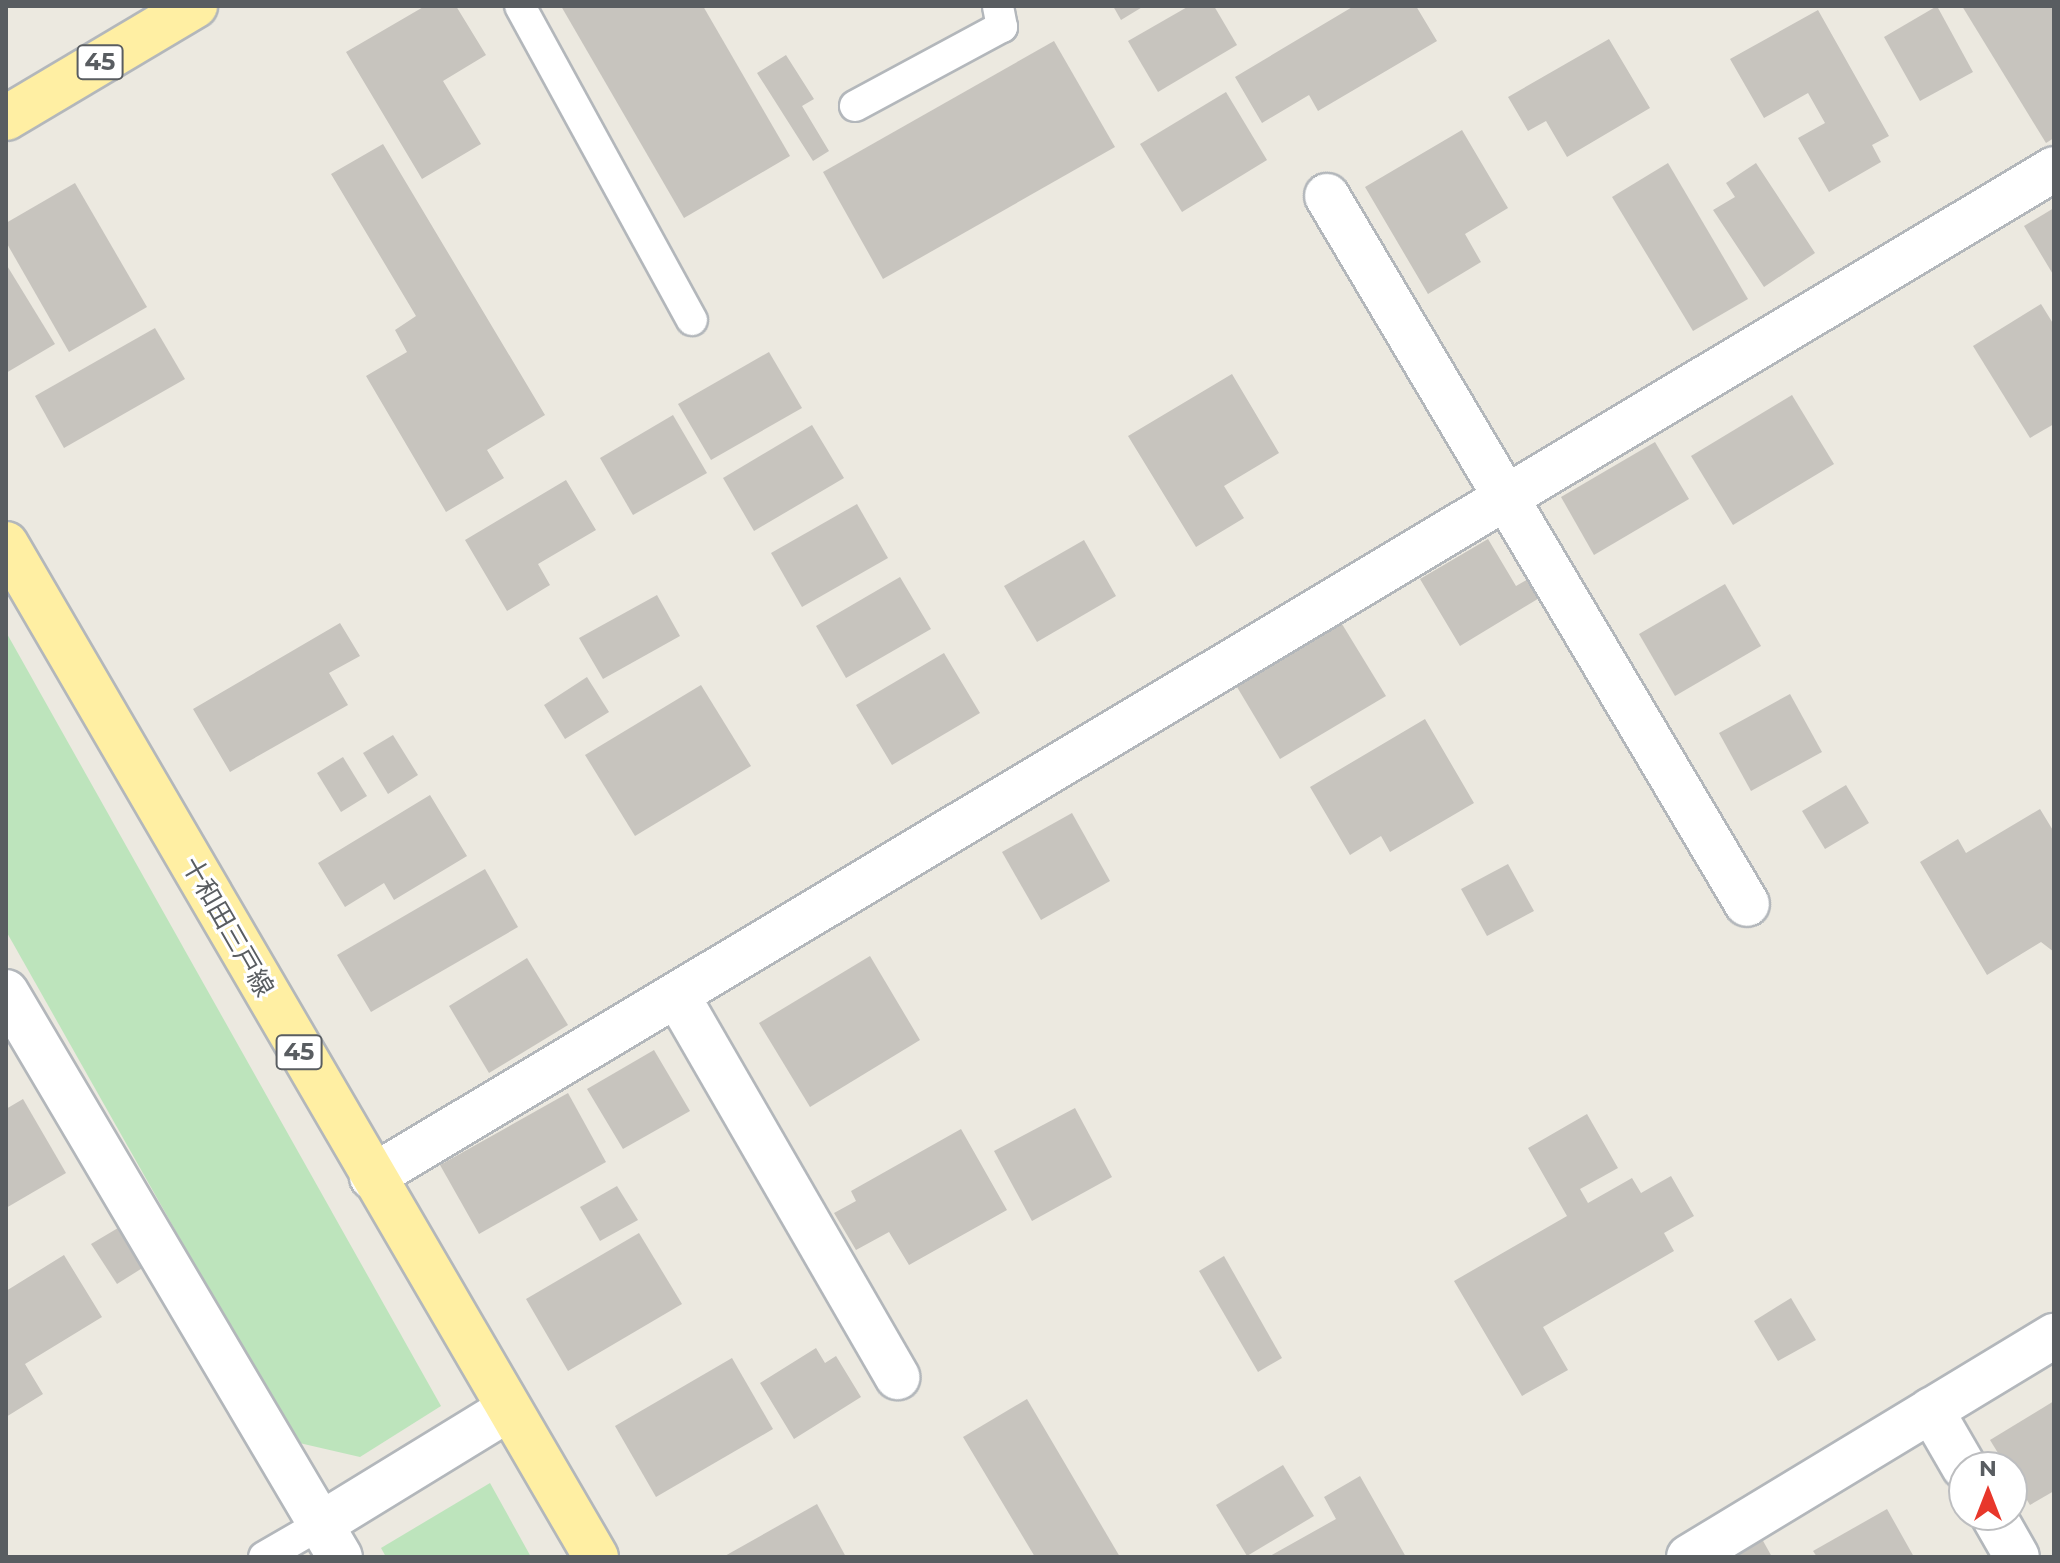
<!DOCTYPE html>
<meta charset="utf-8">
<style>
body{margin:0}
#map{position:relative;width:2060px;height:1563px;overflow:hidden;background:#ece9e0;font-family:Montserrat,"Noto Sans JP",sans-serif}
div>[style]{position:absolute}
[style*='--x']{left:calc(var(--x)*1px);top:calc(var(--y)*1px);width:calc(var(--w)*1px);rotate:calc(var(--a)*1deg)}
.green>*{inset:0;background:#bde4bc}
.building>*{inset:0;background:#c7c4be}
.roads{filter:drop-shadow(2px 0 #b3b7bb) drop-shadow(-2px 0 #b3b7bb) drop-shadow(0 2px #b3b7bb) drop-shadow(0 -2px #b3b7bb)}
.service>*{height:30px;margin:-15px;padding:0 15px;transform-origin:15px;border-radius:15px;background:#fff}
.minor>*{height:44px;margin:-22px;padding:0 22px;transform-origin:22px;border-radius:22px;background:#fff}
.primary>*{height:44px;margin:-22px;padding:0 22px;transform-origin:22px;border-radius:22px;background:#ffefa3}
span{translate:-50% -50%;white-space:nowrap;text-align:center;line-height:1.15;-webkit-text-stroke:6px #fff;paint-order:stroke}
.shield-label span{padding:2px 6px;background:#fff;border:2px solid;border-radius:6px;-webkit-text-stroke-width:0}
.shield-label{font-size:24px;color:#595d61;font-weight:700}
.street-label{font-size:26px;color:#595d61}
.frame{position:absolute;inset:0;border:8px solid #595d61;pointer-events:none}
.north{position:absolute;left:1948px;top:1451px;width:80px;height:80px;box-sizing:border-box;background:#fff;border:2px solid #bdbec0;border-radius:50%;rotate:0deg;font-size:22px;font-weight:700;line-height:32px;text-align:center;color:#595d61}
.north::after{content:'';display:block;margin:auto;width:28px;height:36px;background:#e8372b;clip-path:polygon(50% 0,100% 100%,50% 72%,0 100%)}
</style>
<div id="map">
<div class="green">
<i style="clip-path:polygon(6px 632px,441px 1406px,360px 1457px,295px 1442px,6px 931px)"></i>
<i style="clip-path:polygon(490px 1483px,531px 1557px,386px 1557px,381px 1548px)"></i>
</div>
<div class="building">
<i style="clip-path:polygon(425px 6px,456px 6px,486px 55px,443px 81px,481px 144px,422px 179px,346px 52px)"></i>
<i style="clip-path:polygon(561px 6px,703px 6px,790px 156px,684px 218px)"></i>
<i style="clip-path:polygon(1113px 6px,1144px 6px,1121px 20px)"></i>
<i style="clip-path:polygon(1189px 6px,1214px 6px,1237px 45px,1158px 92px,1128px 41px)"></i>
<i style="clip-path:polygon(1354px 6px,1416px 6px,1437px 41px,1318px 111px,1309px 95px,1262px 123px,1235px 77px)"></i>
<i style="clip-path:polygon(1937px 6px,1973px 72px,1920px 101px,1884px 37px)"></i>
<i style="clip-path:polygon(1962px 6px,2054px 6px,2054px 138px,2046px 143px)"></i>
<i style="clip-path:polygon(1818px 10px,1889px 136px,1872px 145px,1881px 162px,1829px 192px,1798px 138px,1825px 123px,1808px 93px,1764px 118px,1730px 59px)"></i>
<i style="clip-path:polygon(1609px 39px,1650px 108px,1567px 157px,1546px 121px,1528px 131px,1508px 97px)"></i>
<i style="clip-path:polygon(1054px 41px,1115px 147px,883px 279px,823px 172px)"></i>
<i style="clip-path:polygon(786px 55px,814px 99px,802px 106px,829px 151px,813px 161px,757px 73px)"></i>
<i style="clip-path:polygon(1226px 92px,1267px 160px,1182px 212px,1140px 144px)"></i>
<i style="clip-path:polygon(1462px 130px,1508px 208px,1465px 234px,1481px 262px,1428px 294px,1365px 187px)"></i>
<i style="clip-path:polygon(383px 144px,545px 415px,487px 450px,504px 478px,446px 512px,366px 376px,407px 352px,395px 330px,416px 316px,331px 174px)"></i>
<i style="clip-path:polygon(1668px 163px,1748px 299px,1693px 331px,1612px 197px)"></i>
<i style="clip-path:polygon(1756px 163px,1815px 253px,1764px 287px,1713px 210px,1735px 197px,1726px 183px)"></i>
<i style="clip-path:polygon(75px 183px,147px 307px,69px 352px,6px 242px,6px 223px)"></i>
<i style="clip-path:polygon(2054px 208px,2054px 276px,2024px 226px)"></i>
<i style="clip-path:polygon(6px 264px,55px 344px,6px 373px)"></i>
<i style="clip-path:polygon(2041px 304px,2054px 325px,2054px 424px,2030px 438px,1973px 346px)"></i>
<i style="clip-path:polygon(155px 328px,185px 379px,64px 448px,35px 396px)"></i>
<i style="clip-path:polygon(769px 352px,802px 408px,711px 460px,678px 404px)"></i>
<i style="clip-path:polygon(1232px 374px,1279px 453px,1224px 486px,1244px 518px,1196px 547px,1128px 436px)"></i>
<i style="clip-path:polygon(1792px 395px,1834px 464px,1733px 525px,1691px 456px)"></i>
<i style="clip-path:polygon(673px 415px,707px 473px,633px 515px,600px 458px)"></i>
<i style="clip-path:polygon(812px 425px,844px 478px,754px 531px,723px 478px)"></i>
<i style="clip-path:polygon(1655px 442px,1689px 499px,1594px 555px,1561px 497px)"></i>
<i style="clip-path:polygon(566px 480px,596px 530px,538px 564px,550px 585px,507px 611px,465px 540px)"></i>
<i style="clip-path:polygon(857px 504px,888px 558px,802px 607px,771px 553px)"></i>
<i style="clip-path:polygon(1488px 539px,1516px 586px,1530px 578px,1541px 597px,1460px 646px,1420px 579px)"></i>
<i style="clip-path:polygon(1084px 540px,1116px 596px,1037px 642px,1004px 586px)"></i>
<i style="clip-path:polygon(900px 577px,931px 629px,846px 678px,816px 626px)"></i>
<i style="clip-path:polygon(1725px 584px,1761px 646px,1675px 696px,1639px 634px)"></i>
<i style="clip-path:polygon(657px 595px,680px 636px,603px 679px,579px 638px)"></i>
<i style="clip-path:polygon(340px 623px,360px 656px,329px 673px,348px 705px,230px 772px,193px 709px)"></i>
<i style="clip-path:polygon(1342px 624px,1386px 696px,1280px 759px,1237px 687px)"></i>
<i style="clip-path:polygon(944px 653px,980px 713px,892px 765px,856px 705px)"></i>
<i style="clip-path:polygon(587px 677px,609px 712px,565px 739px,544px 705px)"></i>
<i style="clip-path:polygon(701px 685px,751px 766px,635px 836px,585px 755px)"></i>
<i style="clip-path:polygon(1790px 694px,1822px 752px,1751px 791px,1719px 733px)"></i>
<i style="clip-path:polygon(1425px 719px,1474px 803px,1390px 852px,1381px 836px,1350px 855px,1310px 787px)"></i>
<i style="clip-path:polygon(393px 735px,418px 775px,388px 794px,363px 753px)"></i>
<i style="clip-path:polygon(343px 757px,367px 796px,341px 812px,317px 773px)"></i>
<i style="clip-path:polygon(1846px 785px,1869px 823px,1825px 849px,1802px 811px)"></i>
<i style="clip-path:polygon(430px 795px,467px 856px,394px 900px,384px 883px,345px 907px,318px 863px)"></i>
<i style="clip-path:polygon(2040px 809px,2054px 832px,2054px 952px,2041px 942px,1987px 975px,1920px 862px,1958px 839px,1966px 853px)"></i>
<i style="clip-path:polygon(1072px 813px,1110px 881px,1041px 920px,1002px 852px)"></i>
<i style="clip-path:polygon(1508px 864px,1534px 911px,1487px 936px,1461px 889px)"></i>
<i style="clip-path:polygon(485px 869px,518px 927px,371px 1012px,337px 955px)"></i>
<i style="clip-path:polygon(870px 956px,920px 1040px,810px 1107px,759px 1023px)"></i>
<i style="clip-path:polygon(527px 958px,568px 1025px,489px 1073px,449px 1006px)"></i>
<i style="clip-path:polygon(654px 1050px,690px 1111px,623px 1149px,587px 1089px)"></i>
<i style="clip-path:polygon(568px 1093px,606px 1162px,479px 1234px,440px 1165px)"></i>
<i style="clip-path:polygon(23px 1099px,66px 1173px,6px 1208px,6px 1109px)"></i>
<i style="clip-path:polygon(1075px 1108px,1112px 1177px,1032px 1221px,994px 1151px)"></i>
<i style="clip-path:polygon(1587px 1114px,1618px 1168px,1580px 1189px,1588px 1203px,1632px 1178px,1641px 1193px,1671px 1176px,1694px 1216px,1664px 1233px,1674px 1251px,1543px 1327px,1568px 1370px,1522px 1396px,1454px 1281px,1567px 1216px,1528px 1148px)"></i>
<i style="clip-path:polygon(961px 1129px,1007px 1210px,909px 1265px,889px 1232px,856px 1250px,834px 1213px,856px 1201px,851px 1191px)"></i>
<i style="clip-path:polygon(617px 1186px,638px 1220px,600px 1241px,580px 1207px)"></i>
<i style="clip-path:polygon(118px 1228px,144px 1267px,117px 1284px,91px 1244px)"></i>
<i style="clip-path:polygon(639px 1233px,682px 1304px,568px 1371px,526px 1299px)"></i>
<i style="clip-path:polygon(64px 1255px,102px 1317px,25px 1364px,43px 1394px,6px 1417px,6px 1291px)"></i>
<i style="clip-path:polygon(1224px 1256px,1282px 1358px,1258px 1372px,1199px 1271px)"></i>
<i style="clip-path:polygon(1791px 1298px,1816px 1340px,1778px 1361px,1754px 1321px)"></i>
<i style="clip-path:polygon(816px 1348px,825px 1363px,836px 1356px,861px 1397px,794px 1439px,760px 1383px)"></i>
<i style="clip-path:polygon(732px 1358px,773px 1429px,656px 1497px,615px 1426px)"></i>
<i style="clip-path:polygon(1027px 1399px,1120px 1557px,1035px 1557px,963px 1437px)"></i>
<i style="clip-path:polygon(2054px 1401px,2054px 1491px,2030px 1505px,1990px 1440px)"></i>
<i style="clip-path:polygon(1283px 1465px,1314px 1516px,1247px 1556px,1216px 1505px)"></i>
<i style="clip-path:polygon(1360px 1476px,1406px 1557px,1268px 1557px,1336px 1519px,1324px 1497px)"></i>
<i style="clip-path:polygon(817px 1504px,846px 1557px,723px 1557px)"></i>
<i style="clip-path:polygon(1887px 1509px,1914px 1557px,1817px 1557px,1813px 1551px)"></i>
<i style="clip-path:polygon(1762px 1539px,1772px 1557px,1730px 1557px)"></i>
</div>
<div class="roads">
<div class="service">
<i style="--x:520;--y:6;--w:358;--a:61.3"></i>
<i style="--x:855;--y:106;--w:167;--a:-28.3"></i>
<i style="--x:1002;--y:27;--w:21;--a:-101"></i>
<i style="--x:264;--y:1557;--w:66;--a:-30.1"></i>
</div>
<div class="minor">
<i style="--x:1327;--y:196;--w:823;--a:59.32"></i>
<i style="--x:6;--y:992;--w:656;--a:59.41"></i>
<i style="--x:678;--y:997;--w:439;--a:60"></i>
<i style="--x:372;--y:1177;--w:1961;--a:-30.93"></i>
<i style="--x:1931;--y:1410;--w:66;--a:59.9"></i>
<i style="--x:1993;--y:1515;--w:48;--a:60.3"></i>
<i style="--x:321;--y:1524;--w:220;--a:-31.5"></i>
<i style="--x:1689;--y:1557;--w:427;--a:-31.2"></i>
</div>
<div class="primary">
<i style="--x:6;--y:118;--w:220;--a:-30.7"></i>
<i style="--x:6;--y:544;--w:1172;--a:59.78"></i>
</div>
</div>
<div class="shield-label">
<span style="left:100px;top:62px">45</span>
<span style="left:299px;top:1052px">45</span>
</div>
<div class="street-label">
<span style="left:227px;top:927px;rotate:60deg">十和田三戸線</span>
</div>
<div class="frame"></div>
<div class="north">N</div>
</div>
